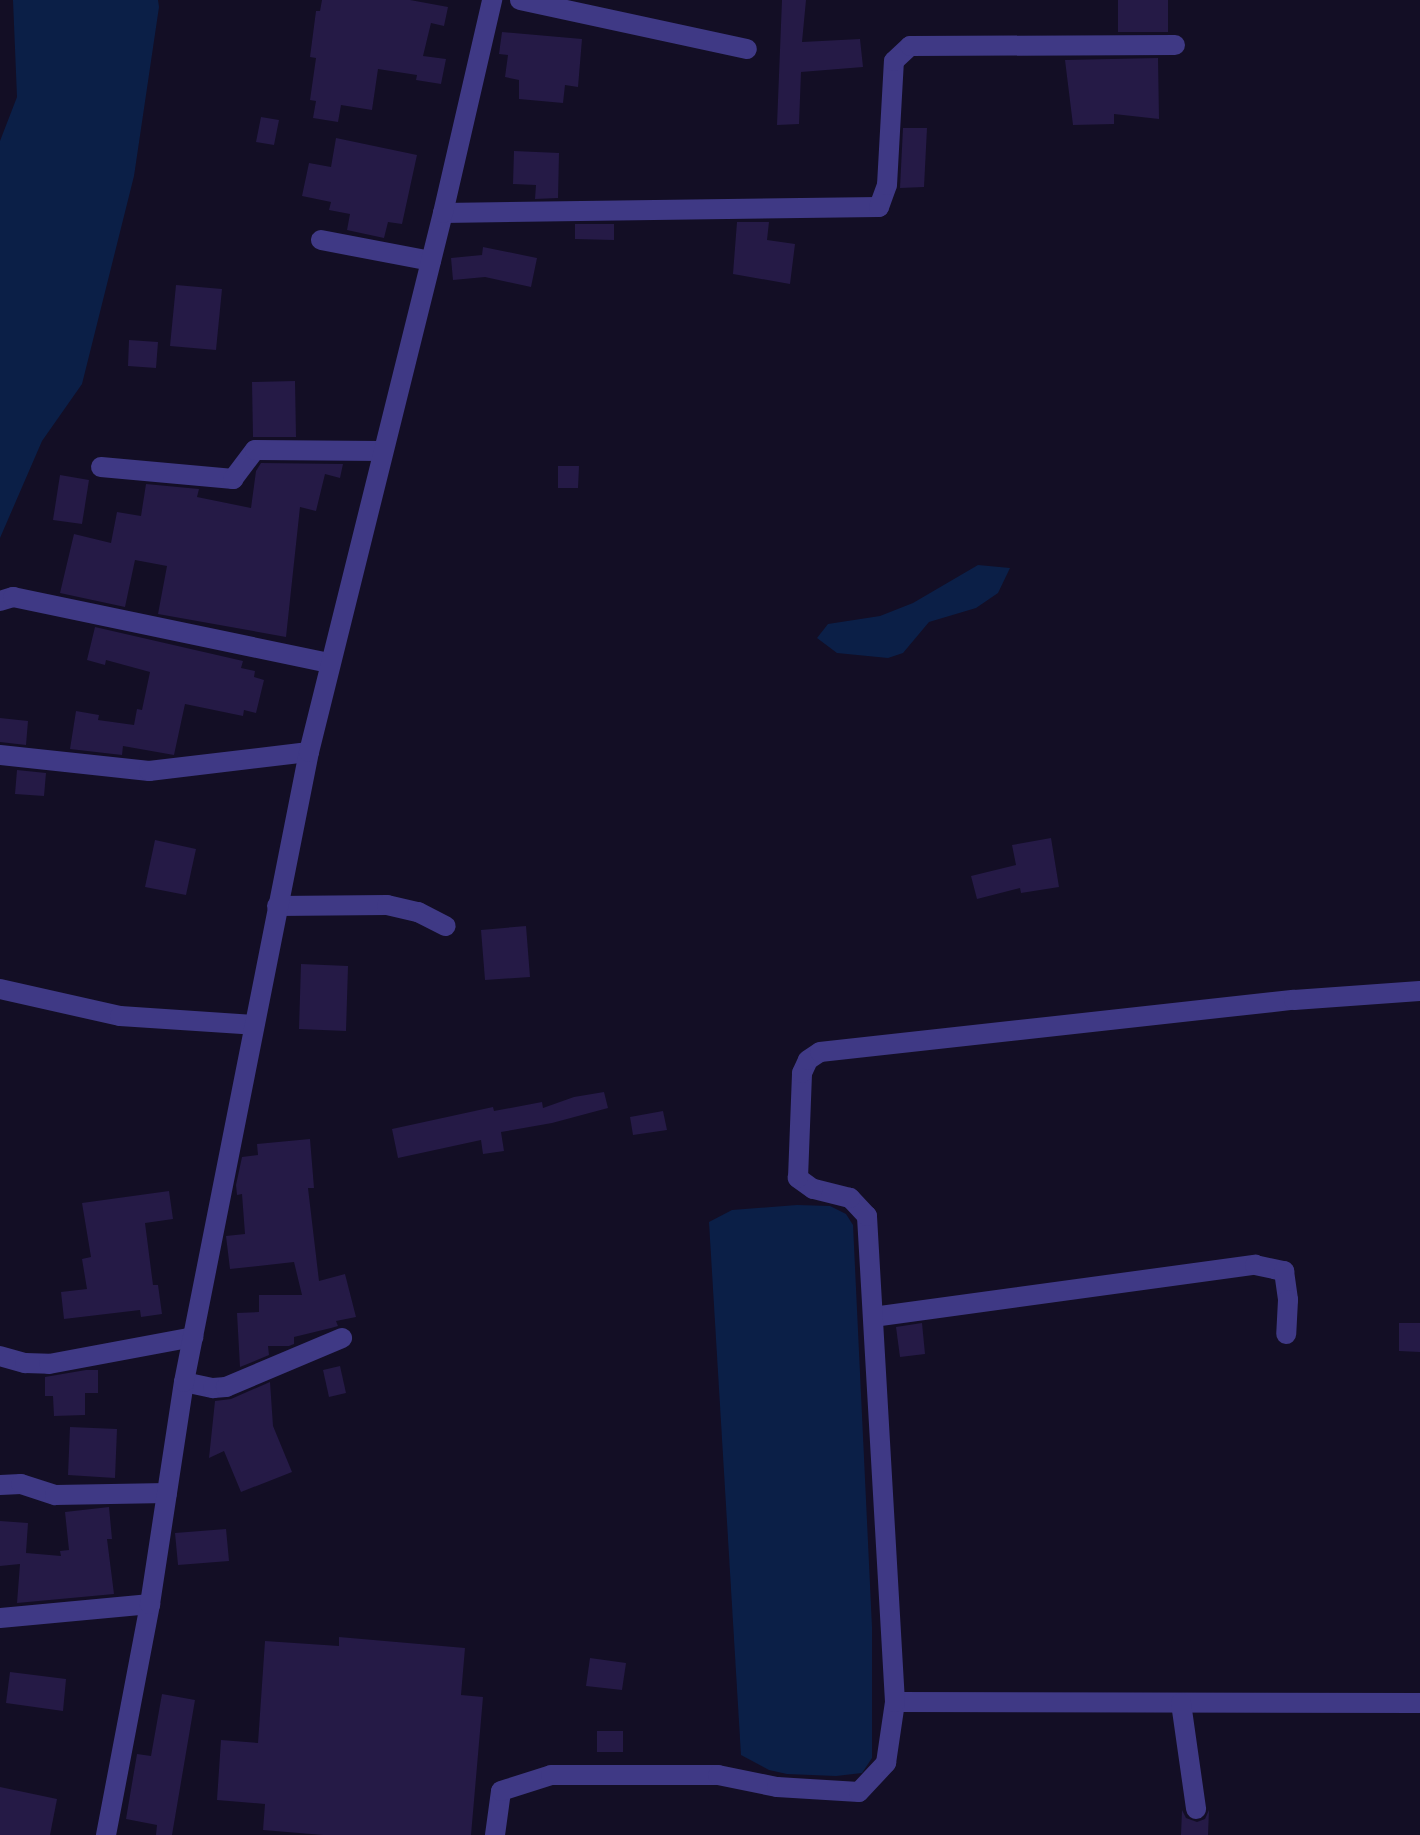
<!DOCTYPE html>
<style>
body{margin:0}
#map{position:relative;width:1420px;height:1835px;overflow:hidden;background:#130e25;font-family:Mulish,sans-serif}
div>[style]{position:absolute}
.water>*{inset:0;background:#0b1f47}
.building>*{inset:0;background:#251a46}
.minor>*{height:20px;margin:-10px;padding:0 10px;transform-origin:10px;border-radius:10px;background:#3f3985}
span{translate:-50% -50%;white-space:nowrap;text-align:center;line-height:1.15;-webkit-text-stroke:6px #130e25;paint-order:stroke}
</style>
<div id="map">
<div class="water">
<div style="clip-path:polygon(13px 0,158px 0,159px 7px,134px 176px,82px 384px,42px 441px,0 538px,0 141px,17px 97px)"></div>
<div style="clip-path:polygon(978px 565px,1010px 568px,998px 593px,976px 608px,929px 622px,903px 653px,888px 658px,837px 653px,817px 638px,828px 624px,880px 616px,913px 603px)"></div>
<div style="clip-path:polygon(797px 1205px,830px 1206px,846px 1214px,853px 1225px,872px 1627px,872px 1758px,862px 1773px,836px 1776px,787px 1774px,769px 1770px,741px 1755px,709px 1222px,732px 1210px)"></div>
</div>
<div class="building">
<div style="clip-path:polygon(322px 0,410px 0,448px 7px,444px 26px,431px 23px,423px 56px,446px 59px,441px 84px,416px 80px,417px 75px,378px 69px,372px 110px,341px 105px,338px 122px,313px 118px,316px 101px,310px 100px,316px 58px,310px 57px,316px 11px,320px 11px)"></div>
<div style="clip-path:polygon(782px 0,806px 0,802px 42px,860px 39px,863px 67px,801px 72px,799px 124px,777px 125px)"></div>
<div style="clip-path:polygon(1118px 0,1168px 0,1168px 32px,1118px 32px)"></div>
<div style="clip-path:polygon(502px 32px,582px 39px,578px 87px,565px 85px,563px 103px,519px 99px,519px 80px,505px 77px,508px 55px,499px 54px)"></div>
<div style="clip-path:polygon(1158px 58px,1159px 119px,1114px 114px,1114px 124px,1073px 125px,1065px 60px)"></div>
<div style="clip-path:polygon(261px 117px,279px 120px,274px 145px,256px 142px)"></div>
<div style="clip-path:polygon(903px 128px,927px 128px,924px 187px,900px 188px)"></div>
<div style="clip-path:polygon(336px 138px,417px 155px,402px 224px,388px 222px,384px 238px,347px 230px,350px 214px,329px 210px,331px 202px,302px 196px,309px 163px,331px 167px)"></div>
<div style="clip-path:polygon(514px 151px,559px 153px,558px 198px,535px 199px,536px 185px,513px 184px)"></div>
<div style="clip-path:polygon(737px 222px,769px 222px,767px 240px,795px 244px,790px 284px,733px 274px)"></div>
<div style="clip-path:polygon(575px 224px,614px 224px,614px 240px,575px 239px)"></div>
<div style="clip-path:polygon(483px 247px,537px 258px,531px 287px,485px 277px,453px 280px,451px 258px,482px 255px)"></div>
<div style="clip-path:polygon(176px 285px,222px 289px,216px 350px,170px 346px)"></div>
<div style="clip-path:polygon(129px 340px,158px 342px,156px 368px,128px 366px)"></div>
<div style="clip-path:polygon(295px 381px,296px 437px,253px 437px,252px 382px)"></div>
<div style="clip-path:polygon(261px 463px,343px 464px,340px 478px,325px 474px,316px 511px,300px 507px,286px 637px,158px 614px,167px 566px,135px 560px,125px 607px,60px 593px,74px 534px,111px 543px,117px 512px,141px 516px,146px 484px,199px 489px,197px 497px,251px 508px,256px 471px)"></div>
<div style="clip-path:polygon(558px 466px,579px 466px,578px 488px,558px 488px)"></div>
<div style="clip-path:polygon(60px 475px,89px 480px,82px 524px,53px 520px)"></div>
<div style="clip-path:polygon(95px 627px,243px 661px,241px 668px,255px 671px,254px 677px,264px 680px,256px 713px,244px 710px,243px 716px,185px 704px,174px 755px,123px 746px,122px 755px,70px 749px,76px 711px,99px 715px,98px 720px,134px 725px,137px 709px,142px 710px,150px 672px,106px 660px,105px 665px,87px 660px)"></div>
<div style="clip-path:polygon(0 718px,28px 721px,26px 745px,0 742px)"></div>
<div style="clip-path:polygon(17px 770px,46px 773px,44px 796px,15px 794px)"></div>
<div style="clip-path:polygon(1051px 838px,1059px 887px,1021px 893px,1020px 888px,977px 899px,971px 876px,1016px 865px,1012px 845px)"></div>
<div style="clip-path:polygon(155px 840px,196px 849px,186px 895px,145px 887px)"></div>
<div style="clip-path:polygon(526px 926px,530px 977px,485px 980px,481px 930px)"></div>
<div style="clip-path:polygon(301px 964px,348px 966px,346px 1031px,299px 1029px)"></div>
<div style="clip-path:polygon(604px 1092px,608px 1108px,552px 1123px,501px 1132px,504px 1151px,483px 1154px,481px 1140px,398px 1158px,392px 1129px,493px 1107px,494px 1111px,542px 1102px,543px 1108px,574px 1097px)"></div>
<div style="clip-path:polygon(663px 1111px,667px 1130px,633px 1135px,630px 1117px)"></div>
<div style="clip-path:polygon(310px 1139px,314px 1188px,308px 1188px,319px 1281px,345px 1274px,356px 1317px,336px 1321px,338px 1326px,331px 1328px,294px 1337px,294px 1344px,289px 1346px,268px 1346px,269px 1355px,240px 1367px,237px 1313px,259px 1312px,259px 1295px,302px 1295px,294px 1262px,230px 1269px,226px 1236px,245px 1234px,242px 1194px,237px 1195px,236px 1185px,242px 1157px,258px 1155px,257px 1144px)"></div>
<div style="clip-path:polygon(169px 1191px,173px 1219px,145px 1223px,153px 1285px,158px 1285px,162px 1314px,141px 1317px,140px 1310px,64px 1319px,61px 1292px,87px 1289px,82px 1259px,91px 1257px,82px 1203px)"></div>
<div style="clip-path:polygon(922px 1323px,925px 1354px,900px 1357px,896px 1327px)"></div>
<div style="clip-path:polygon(1399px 1323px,1420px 1323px,1420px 1352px,1399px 1351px)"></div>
<div style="clip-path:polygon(340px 1366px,346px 1393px,329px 1397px,323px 1370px)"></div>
<div style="clip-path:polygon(86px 1370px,98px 1370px,98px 1393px,85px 1393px,85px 1415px,54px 1416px,53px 1396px,45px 1396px,45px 1377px)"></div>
<div style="clip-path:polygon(270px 1382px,273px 1426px,292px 1472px,241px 1492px,224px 1451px,209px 1458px,215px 1401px,231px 1399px)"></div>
<div style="clip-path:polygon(70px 1427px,117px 1429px,115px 1478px,68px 1475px)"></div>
<div style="clip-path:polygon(109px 1507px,112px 1539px,107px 1539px,114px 1594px,17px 1603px,20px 1564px,0 1566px,0 1521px,28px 1523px,26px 1553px,61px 1556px,60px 1551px,69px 1550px,65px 1512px)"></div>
<div style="clip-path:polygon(226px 1529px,229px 1561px,178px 1565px,175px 1533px)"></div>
<div style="clip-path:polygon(339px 1637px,465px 1648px,461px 1695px,483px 1697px,471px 1835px,323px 1835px,263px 1830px,265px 1804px,217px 1800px,221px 1740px,258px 1743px,265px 1641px,339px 1646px)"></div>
<div style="clip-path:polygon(590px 1658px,626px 1663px,622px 1690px,586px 1686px)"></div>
<div style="clip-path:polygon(10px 1672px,66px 1679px,63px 1711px,6px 1703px)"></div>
<div style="clip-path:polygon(162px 1694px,195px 1700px,172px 1835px,156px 1835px,157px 1825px,126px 1819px,137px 1754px,151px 1756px)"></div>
<div style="clip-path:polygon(597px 1731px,623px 1731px,623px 1752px,597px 1752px)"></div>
<div style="clip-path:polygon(0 1787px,57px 1799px,50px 1835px,0 1835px)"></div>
<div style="clip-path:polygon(1182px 1810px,1186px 1818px,1197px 1822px,1205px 1819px,1209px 1810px,1208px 1835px,1181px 1835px)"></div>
</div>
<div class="minor">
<div style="left:520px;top:0;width:232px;rotate:12.2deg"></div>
<div style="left:443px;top:213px;width:436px;rotate:-0.8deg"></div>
<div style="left:879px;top:207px;width:23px;rotate:-70deg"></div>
<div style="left:887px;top:185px;width:124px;rotate:-86.8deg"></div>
<div style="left:894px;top:61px;width:22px;rotate:-43deg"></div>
<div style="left:910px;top:46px;width:265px;rotate:-0.2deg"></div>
<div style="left:321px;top:240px;width:112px;rotate:10.8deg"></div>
<div style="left:101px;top:467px;width:133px;rotate:5.2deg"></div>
<div style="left:233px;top:479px;width:36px;rotate:-53deg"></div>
<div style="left:255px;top:450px;width:127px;rotate:0.5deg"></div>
<div style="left:0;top:601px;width:14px;rotate:-17deg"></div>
<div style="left:13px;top:597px;width:324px;rotate:11.8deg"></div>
<div style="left:0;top:755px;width:150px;rotate:6.1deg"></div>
<div style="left:149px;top:771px;width:161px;rotate:-6.8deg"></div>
<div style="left:277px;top:906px;width:110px;rotate:-0.5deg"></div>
<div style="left:387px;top:905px;width:32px;rotate:13deg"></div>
<div style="left:418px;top:912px;width:31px;rotate:27deg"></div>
<div style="left:0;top:989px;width:123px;rotate:12.7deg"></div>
<div style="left:120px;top:1016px;width:134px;rotate:3.8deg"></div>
<div style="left:873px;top:1317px;width:386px;rotate:-7.8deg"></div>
<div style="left:1255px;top:1265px;width:30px;rotate:12deg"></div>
<div style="left:1284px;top:1271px;width:29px;rotate:82deg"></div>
<div style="left:1288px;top:1300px;width:34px;rotate:93deg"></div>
<div style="left:0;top:1356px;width:26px;rotate:16deg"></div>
<div style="left:25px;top:1363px;width:24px;rotate:2deg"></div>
<div style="left:49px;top:1364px;width:147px;rotate:-10.6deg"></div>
<div style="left:184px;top:1382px;width:30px;rotate:12deg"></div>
<div style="left:213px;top:1388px;width:13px;rotate:-4deg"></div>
<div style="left:226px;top:1387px;width:126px;rotate:-22.9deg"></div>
<div style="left:0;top:1485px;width:21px;rotate:-3deg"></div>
<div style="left:21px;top:1484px;width:36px;rotate:18deg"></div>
<div style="left:55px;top:1495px;width:112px;rotate:-1deg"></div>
<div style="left:0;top:1618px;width:151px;rotate:-5.3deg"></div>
<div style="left:895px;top:1702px;width:525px;rotate:0.11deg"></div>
<div style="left:1181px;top:1703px;width:107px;rotate:81.9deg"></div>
<div style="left:106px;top:1835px;width:235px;rotate:-79.2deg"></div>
<div style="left:150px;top:1604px;width:225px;rotate:-81.3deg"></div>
<div style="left:184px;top:1382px;width:642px;rotate:-78.78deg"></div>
<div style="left:309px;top:752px;width:555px;rotate:-76.04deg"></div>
<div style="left:443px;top:213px;width:219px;rotate:-77deg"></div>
<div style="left:495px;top:1835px;width:44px;rotate:-82.2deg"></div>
<div style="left:501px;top:1791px;width:52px;rotate:-17.7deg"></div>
<div style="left:551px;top:1775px;width:167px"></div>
<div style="left:718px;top:1775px;width:60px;rotate:11.5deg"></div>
<div style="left:777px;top:1787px;width:82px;rotate:3.5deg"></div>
<div style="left:859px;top:1792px;width:40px;rotate:-47deg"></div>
<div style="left:886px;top:1763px;width:62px;rotate:-81.6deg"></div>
<div style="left:895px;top:1702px;width:487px;rotate:-93.3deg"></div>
<div style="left:867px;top:1216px;width:25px;rotate:-133deg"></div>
<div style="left:850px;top:1198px;width:38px;rotate:-166deg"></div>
<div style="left:813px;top:1189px;width:19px;rotate:-144deg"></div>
<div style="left:798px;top:1178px;width:105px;rotate:-87.8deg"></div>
<div style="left:802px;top:1073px;width:14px;rotate:-65deg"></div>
<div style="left:808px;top:1060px;width:14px;rotate:-34deg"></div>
<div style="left:820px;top:1052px;width:477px;rotate:-6.3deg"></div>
<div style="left:1294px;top:1000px;width:126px;rotate:-4.1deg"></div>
</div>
</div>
